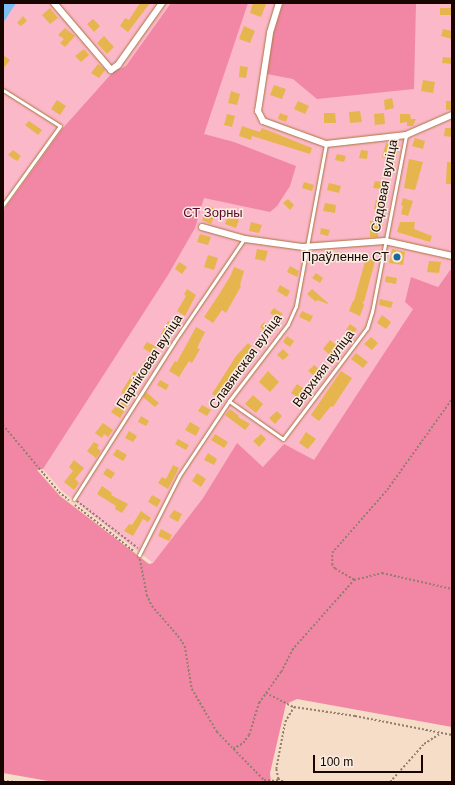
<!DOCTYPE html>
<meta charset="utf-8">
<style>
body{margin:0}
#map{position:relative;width:455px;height:785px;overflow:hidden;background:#f6ddc8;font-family:Arial,sans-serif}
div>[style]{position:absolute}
.green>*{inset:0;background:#fbb8c8}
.forest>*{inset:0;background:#f187a4}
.water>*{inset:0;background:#7cbef1}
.building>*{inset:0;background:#e7b54d}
.path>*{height:1.5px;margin-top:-0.75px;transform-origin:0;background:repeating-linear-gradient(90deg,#957e70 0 2px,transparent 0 4px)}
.roads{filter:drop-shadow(0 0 1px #ab733e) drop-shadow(0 0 1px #ab733e)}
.service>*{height:3px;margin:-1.5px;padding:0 1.5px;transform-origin:1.5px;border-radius:1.5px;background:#fff}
.minor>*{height:6px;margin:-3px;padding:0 3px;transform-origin:3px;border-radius:3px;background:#fff}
.dots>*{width:11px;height:11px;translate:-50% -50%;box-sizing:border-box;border:2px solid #f9ede2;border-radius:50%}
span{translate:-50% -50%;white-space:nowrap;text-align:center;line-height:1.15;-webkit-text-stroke:3px #f9ede2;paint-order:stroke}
.street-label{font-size:13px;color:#190500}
.park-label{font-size:13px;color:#5b062a}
.poi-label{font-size:13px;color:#190500}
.right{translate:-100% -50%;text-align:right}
.frame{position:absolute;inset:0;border:4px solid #190500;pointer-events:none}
.scale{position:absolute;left:313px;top:755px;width:110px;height:18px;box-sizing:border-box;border:2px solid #190500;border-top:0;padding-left:5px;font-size:12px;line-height:14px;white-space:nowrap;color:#190500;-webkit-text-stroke:3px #f9ede2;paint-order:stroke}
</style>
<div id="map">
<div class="green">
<div style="clip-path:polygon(3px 3px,452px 3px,452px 271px,449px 271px,438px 287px,411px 277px,413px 309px,314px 460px,263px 467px,237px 444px,203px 498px,153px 563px,61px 490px,43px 469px,3px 427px)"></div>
</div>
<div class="forest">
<div style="clip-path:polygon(171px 3px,248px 3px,204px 134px,234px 142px,296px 166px,290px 186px,277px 206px,270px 212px,204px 198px,195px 228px,168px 275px,43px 469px,37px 470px,60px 496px,149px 564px,153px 563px,203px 498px,237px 443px,263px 467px,284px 444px,314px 460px,413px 309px,405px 302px,411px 277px,438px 287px,450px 270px,452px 271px,452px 727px,297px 699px,286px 704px,270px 773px,271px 782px,54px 782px,3px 773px,3px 211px,63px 128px,113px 72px,126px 66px)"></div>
<div style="clip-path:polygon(283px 3px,416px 3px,414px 89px,317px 99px,293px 79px,267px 74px,273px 35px)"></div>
</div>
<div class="water">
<div style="clip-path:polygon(3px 3px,16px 3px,3px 23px)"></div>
</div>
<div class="building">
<div style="clip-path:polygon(140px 3px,150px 3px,128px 32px,120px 26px,125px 18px,129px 20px)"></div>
<div style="clip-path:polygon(253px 3px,266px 4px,261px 17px,250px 13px)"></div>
<div style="clip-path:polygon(50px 8px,58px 18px,50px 24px,42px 15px)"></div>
<div style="clip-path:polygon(440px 8px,451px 8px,451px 15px,440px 15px)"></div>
<div style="clip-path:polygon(23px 16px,27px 21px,21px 26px,17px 23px)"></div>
<div style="clip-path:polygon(93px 19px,100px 26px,94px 32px,87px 24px)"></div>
<div style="clip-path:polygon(244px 26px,255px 31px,250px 43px,239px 39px)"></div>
<div style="clip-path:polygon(65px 28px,75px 36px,65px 47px,60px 43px,64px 39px,58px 35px)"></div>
<div style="clip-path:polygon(443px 29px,452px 31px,452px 39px,441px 36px)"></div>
<div style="clip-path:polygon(104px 36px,114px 47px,107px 54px,97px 43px)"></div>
<div style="clip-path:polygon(84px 49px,89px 55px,81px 62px,75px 56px)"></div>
<div style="clip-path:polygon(3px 55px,10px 60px,3px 69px)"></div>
<div style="clip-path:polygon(443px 57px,452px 58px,452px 64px,442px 63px)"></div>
<div style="clip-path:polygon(98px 64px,105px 70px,99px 78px,91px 73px)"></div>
<div style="clip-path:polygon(240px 66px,248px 67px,246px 78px,239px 77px)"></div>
<div style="clip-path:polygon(423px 80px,435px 82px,433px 93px,421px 91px)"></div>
<div style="clip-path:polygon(274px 85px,286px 89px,282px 99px,270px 95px)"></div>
<div style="clip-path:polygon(231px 91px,240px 94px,237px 105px,228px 103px)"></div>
<div style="clip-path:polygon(392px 98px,394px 108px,385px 110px,384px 100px)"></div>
<div style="clip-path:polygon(57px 100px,66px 106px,60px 115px,51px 109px)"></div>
<div style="clip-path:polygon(298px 101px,309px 106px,305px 114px,294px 109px)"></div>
<div style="clip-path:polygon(446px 101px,452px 101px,452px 110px,446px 110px)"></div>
<div style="clip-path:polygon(360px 111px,362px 122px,350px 123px,349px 112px)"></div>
<div style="clip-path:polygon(280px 113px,288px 116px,286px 122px,278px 119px)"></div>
<div style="clip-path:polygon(324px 113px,335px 113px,336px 123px,324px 123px)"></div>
<div style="clip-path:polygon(384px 113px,385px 124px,375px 125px,374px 114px)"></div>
<div style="clip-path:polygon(227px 114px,235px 116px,232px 127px,224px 125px)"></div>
<div style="clip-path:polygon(400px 114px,410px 114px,411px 119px,416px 119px,413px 126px,407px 126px,407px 122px,400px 123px)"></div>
<div style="clip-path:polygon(29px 121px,42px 130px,38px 135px,25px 125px)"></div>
<div style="clip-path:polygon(242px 126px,260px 132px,262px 128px,312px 148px,310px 154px,252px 136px,251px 140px,239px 136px)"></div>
<div style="clip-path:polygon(445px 128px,452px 128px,452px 137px,444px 136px)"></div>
<div style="clip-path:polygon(415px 138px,425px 141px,423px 149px,412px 146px)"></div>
<div style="clip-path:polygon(386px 143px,399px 147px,394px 165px,387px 163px,388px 159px,382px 157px)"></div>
<div style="clip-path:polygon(13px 150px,21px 156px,17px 161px,8px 155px)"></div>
<div style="clip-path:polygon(361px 150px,368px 151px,367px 159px,359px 158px)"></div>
<div style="clip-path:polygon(337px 154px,346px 156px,344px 162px,335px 160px)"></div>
<div style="clip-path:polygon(409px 159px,423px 162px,415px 190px,404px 188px)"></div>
<div style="clip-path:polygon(447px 162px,452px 162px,452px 184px,446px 184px)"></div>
<div style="clip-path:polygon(375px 181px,383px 182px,381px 189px,373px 188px)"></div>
<div style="clip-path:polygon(304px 182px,314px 185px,312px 191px,302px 188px)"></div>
<div style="clip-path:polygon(329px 183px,341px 186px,339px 193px,327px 190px)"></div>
<div style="clip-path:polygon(403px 198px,413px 201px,408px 216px,401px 214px,403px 206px,401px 205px)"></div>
<div style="clip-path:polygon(288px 199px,294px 205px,290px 210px,283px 203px)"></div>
<div style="clip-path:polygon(376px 200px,384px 201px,382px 211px,374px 209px)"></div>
<div style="clip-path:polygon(325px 203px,336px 205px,335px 213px,323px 211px)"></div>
<div style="clip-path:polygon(209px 206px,217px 210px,211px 224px,202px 220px)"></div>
<div style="clip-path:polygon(228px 216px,239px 220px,236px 228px,225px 224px)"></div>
<div style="clip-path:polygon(370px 221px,378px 221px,378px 237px,370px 237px)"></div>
<div style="clip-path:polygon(251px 222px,262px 225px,259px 233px,249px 231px)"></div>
<div style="clip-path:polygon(400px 222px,415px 222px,414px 229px,432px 236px,430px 242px,397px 232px)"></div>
<div style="clip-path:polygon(321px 228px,330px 230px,328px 236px,320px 234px)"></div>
<div style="clip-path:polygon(200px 234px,211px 237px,208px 245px,197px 242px)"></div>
<div style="clip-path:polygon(257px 249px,268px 251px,265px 261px,255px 259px)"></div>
<div style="clip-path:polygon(392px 249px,405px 252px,403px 265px,389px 263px)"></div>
<div style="clip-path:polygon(335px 252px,343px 253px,341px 262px,333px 261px)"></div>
<div style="clip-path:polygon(208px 255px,218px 258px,214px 270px,204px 267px)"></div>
<div style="clip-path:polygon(366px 258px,375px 261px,364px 302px,362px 301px,364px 305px,360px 316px,349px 311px,353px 301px,354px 301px)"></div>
<div style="clip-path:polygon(429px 261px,441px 262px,439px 273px,427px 272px)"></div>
<div style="clip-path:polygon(179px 262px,187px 267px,182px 274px,175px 269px)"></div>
<div style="clip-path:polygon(290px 266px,299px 271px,297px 277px,287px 272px)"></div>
<div style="clip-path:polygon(234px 267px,244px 271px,240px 285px,241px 286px,226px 313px,222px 310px,213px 323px,204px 317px,218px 296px,231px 275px)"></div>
<div style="clip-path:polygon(316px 273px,323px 278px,320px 283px,312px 278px)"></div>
<div style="clip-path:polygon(386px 276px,397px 278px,396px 284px,385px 282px)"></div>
<div style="clip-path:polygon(280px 285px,290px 291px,287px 297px,277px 291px)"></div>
<div style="clip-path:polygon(187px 289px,196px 295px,185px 316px,177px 311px,186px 296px,184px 294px)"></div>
<div style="clip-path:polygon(312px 289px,328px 303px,328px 304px,317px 300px,316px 302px,307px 294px)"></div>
<div style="clip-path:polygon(380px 299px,393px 302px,391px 308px,379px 305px)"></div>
<div style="clip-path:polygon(274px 308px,283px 314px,279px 319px,270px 313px)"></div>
<div style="clip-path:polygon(302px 311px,313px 316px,310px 322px,299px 317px)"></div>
<div style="clip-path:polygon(382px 315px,391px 322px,386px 329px,377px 323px)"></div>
<div style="clip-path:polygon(168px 321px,176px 326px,169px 339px,161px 334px)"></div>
<div style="clip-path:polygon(264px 322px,274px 331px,270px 336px,260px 327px)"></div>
<div style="clip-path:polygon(350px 324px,357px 329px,353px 335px,346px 330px)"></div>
<div style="clip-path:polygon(196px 327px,205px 332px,197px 348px,200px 349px,192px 363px,189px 361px,179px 377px,169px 371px,175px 361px,177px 362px)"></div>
<div style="clip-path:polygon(287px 336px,294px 341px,290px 347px,283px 342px)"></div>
<div style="clip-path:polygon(371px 337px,378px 343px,372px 350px,364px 344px)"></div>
<div style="clip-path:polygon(330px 340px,340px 349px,333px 358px,323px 349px)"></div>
<div style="clip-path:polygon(147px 342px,157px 347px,152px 354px,143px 348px)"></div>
<div style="clip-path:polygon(248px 343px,256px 350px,246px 362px,248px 364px,242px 374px,240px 373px,222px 399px,212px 394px,236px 356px)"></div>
<div style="clip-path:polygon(283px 349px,289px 355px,283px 360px,277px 355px)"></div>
<div style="clip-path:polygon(356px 353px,368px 362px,363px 368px,351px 359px)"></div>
<div style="clip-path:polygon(145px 360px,151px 363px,143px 377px,145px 378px,120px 418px,111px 412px,115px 407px,117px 408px,126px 395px,121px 393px,134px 371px,137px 373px)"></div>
<div style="clip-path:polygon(314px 365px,323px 372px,317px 378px,308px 371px)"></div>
<div style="clip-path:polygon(268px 371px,279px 382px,270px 392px,259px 382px)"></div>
<div style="clip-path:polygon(341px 371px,352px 378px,333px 407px,331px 406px,319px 421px,311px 415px)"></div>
<div style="clip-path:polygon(160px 380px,169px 385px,166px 390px,157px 385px)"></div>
<div style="clip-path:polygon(297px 384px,309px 392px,303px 401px,291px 393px)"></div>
<div style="clip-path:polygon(146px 392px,159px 403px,155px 407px,143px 397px)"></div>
<div style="clip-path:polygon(253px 395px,263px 404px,256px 413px,245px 404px)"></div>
<div style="clip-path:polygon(202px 405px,211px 410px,207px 416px,198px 411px)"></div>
<div style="clip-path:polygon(230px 409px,239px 416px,238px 417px,250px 424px,245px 430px,225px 415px)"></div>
<div style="clip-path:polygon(277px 411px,282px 416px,275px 424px,269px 418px)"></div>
<div style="clip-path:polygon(141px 416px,149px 421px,146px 426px,138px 422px)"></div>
<div style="clip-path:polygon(190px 422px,200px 428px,196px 436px,185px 430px)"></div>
<div style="clip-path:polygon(103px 423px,113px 430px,108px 437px,104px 434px,102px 438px,95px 433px)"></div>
<div style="clip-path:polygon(129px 431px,137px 436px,133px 442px,125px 438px)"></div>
<div style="clip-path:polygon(306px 432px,316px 439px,308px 449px,299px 443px)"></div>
<div style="clip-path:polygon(215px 434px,228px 442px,224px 448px,211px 440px)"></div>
<div style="clip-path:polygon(261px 434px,266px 439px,259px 447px,253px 441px)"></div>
<div style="clip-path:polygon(178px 439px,189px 445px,186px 450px,175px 444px)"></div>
<div style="clip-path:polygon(94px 442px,99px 445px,97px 448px,101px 451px,96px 458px,87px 451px)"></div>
<div style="clip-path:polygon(117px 449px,127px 455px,123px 461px,113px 455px)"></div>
<div style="clip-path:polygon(208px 453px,217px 459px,214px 465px,204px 460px)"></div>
<div style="clip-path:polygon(74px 460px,84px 468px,75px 479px,79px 483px,74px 490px,64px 482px,73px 471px,69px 467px)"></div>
<div style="clip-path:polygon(173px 465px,179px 468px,168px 489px,158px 483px,162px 477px,166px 479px)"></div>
<div style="clip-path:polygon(107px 468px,115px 473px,111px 479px,103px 474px)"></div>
<div style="clip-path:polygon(197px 473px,206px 479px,201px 487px,192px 481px)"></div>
<div style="clip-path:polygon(102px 486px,112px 493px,111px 495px,128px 504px,122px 513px,115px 509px,116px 506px,97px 494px)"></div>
<div style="clip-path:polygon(152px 495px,161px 500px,157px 507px,148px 502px)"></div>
<div style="clip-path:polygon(174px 510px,182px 514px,178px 522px,169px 517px)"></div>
<div style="clip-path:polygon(141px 511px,151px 518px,148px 522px,143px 519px,133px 536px,124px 531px,129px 524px,132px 525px)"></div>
<div style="clip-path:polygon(161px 529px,172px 535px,169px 541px,158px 536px)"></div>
</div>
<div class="path">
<div style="left:3px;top:425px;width:87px;rotate:50.1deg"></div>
<div style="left:59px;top:492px;width:13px;rotate:39deg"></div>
<div style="left:77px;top:501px;width:77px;rotate:37.6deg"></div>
<div style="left:75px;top:505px;width:76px;rotate:38.1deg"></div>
<div style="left:140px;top:559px;width:37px;rotate:79deg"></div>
<div style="left:147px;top:595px;width:12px;rotate:66deg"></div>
<div style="left:152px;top:606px;width:40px;rotate:49deg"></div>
<div style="left:178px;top:636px;width:12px;rotate:55deg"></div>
<div style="left:185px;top:646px;width:44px;rotate:80.8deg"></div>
<div style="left:192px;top:689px;width:50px;rotate:59.8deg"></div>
<div style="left:217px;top:732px;width:67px;rotate:45.6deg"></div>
<div style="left:264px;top:780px;width:12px;rotate:5deg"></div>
<div style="left:276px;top:781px;width:3px;rotate:-45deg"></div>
<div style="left:354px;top:580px;width:22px;rotate:-150deg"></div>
<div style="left:335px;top:569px;width:5px;rotate:-127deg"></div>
<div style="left:332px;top:565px;width:12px;rotate:-90deg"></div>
<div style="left:332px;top:553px;width:84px;rotate:-48.9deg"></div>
<div style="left:387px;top:490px;width:112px;rotate:-54.5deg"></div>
<div style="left:266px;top:693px;width:31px;rotate:27deg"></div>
<div style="left:233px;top:749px;width:12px;rotate:-31deg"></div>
<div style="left:243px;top:743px;width:10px;rotate:-53deg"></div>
<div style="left:249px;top:735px;width:34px;rotate:-73deg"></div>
<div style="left:259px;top:703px;width:38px;rotate:-55deg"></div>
<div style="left:281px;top:672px;width:25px;rotate:-63deg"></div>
<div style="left:292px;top:650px;width:94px;rotate:-48.5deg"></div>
<div style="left:354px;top:580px;width:29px;rotate:-14deg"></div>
<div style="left:382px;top:573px;width:72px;rotate:12.9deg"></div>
<div style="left:3px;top:781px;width:13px;rotate:4deg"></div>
<div style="left:283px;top:782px;width:6px;rotate:-149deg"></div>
<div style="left:278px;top:779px;width:10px;rotate:-101deg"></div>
<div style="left:276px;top:769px;width:48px;rotate:-79.2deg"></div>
<div style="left:285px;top:722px;width:17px;rotate:-59deg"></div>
<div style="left:294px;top:707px;width:62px;rotate:8.4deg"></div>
<div style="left:355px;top:716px;width:99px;rotate:11.1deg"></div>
<div style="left:390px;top:782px;width:51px;rotate:-48.2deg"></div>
<div style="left:424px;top:744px;width:20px;rotate:-33deg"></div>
</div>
<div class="roads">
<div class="service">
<div style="left:3px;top:90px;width:67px;rotate:32.3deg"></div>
<div style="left:60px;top:126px;width:97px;rotate:125.8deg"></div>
<div style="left:229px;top:401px;width:66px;rotate:35.1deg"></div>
<div style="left:283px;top:439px;width:139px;rotate:-52.9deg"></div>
<div style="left:367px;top:328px;width:17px;rotate:-73deg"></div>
<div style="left:372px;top:312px;width:180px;rotate:-79.1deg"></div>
<div style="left:74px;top:499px;width:186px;rotate:-57.5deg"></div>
<div style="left:174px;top:342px;width:125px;rotate:-55.8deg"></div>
<div style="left:139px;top:555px;width:89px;rotate:-63.1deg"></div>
<div style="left:179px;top:476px;width:90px;rotate:-56.3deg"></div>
<div style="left:229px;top:401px;width:97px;rotate:-52.5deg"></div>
<div style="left:288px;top:324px;width:20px;rotate:-66deg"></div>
<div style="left:296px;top:306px;width:165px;rotate:-79.5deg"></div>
</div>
<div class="minor">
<div style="left:54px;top:3px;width:88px;rotate:49.6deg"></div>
<div style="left:111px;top:70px;width:9px;rotate:-36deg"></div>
<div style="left:118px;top:65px;width:76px;rotate:-54.6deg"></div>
<div style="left:279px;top:3px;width:31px;rotate:107deg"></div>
<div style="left:270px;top:33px;width:79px;rotate:98.7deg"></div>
<div style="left:258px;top:111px;width:11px;rotate:63deg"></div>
<div style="left:263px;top:121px;width:67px;rotate:20.1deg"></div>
<div style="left:326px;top:144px;width:81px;rotate:-6.4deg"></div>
<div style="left:406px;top:135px;width:50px;rotate:-23.5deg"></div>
<div style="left:202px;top:227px;width:45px;rotate:15.6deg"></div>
<div style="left:245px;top:239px;width:59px;rotate:7.9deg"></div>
<div style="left:303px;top:247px;width:82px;rotate:-4.2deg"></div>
<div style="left:385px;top:241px;width:69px;rotate:12.6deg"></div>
</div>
</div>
<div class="dots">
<div style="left:397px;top:257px;background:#1b689b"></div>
</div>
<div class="street-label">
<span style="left:385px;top:186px;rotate:-79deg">Садовая вуліца</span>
<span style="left:150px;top:362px;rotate:-57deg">Парніковая вуліца</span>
<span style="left:246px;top:362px;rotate:-54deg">Славянская вуліца</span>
<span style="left:324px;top:369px;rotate:-53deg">Верхняя вуліца</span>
</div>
<div class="park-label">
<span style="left:213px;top:213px">СТ Зорны</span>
</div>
<div class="poi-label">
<span class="right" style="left:389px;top:257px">Праўленне СТ</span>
</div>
<div class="frame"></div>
<div class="scale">100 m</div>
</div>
